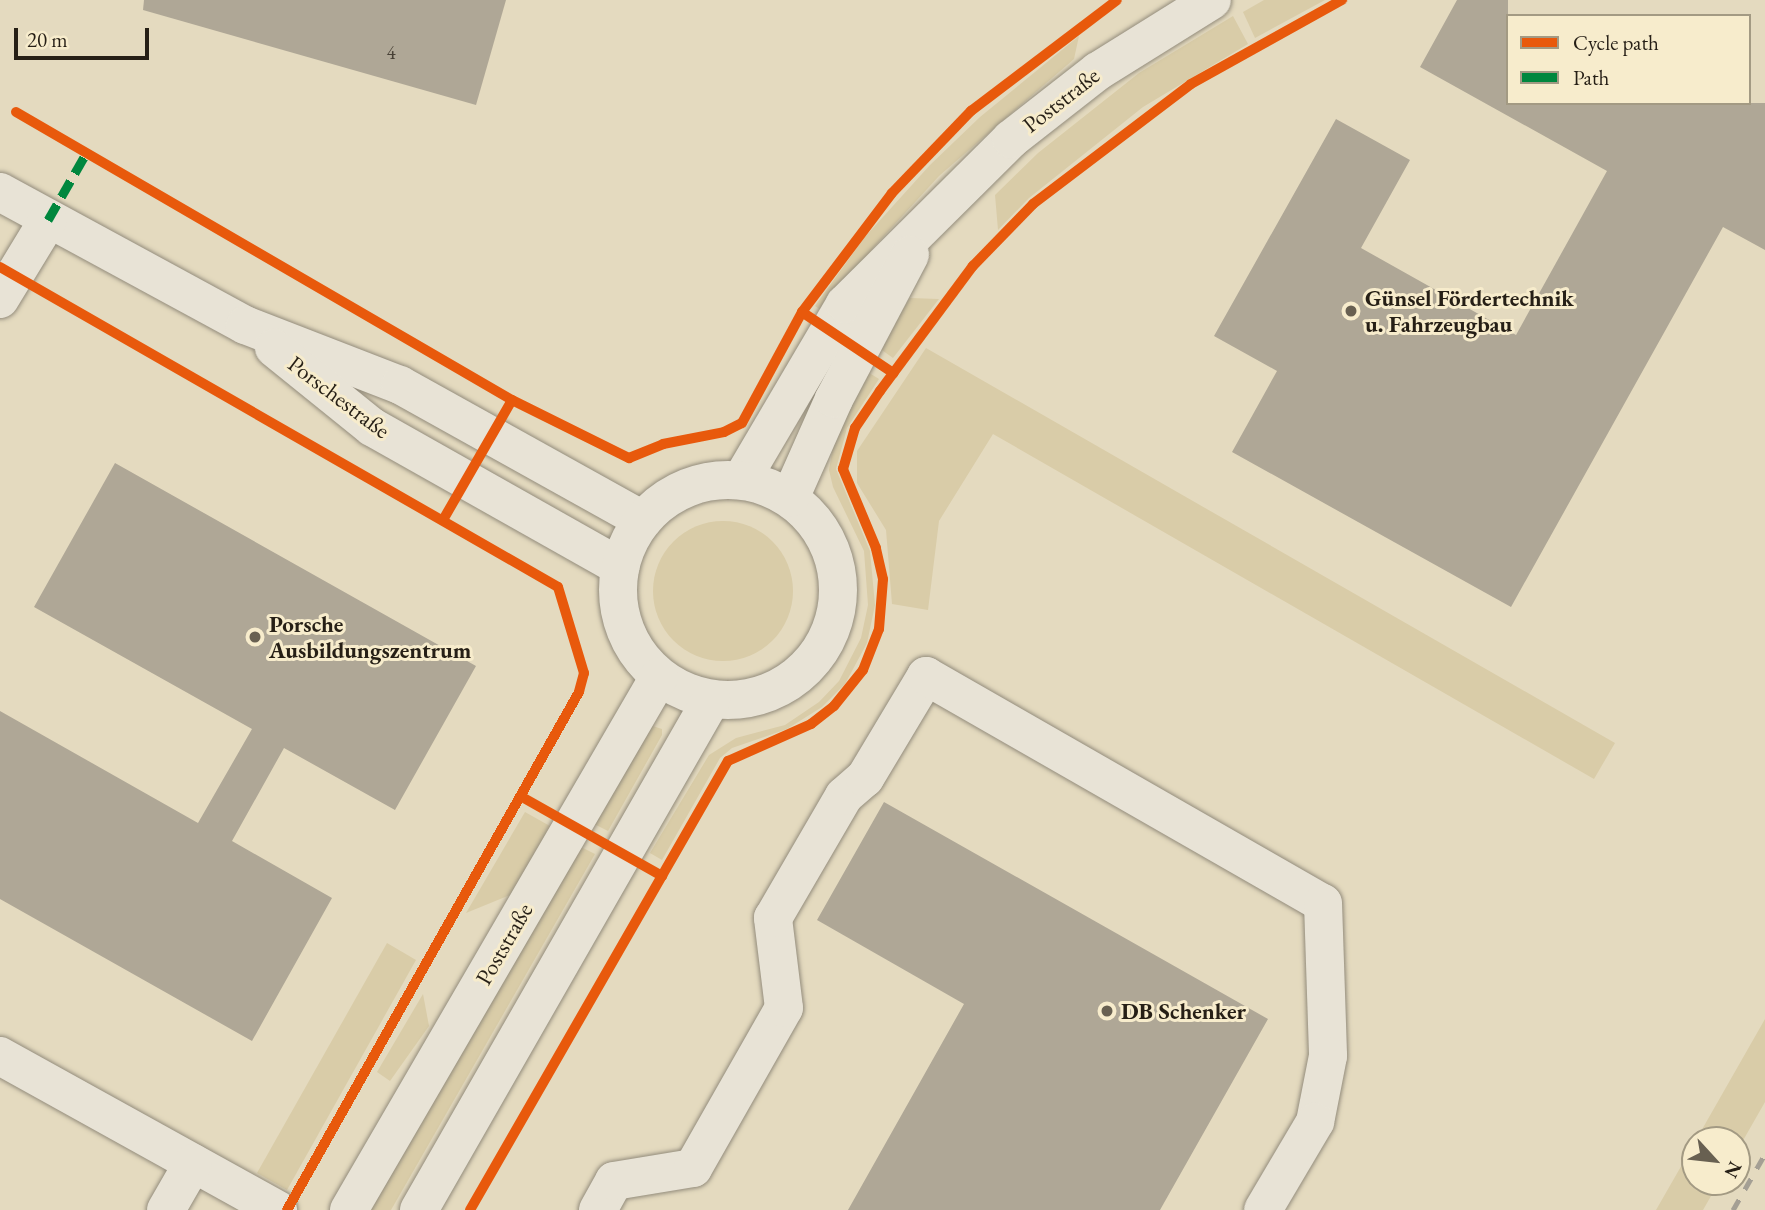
<!DOCTYPE html>
<meta charset="utf-8">
<style>
body{margin:0}
#map{position:relative;width:1765px;height:1210px;overflow:hidden;background:#e4dabf;font-family:"EB Garamond",serif}
div>[style]{position:absolute}
.green>*{inset:0;background:#d9cca8}
.round{border-radius:50%}
.building>*{inset:0;background:#afa796}
.roads{filter:drop-shadow(0 0 2px #938c7c) drop-shadow(0 0 2px #938c7c)}
.minor>*{height:38px;margin:-19px;padding:0 19px;transform-origin:19px;border-radius:19px;background:#e8e3d6}
.minor>.ring{margin:-19px;padding:0;box-sizing:content-box;background:none;border:38px solid #e8e3d6;border-radius:50%}
.rail>*{height:5px;margin-top:-2.5px;transform-origin:0;background:repeating-linear-gradient(90deg,#a49f94 0 12px,transparent 0 24px)}
.quiet>*{height:9px;margin-top:-4.5px;transform-origin:0;background:repeating-linear-gradient(90deg,#00873e 0 18px,transparent 0 27px)}
.cycleway>*{height:10px;margin:-5px;padding:0 5px;transform-origin:5px;border-radius:5px;background:#e8590c}
.dots>*{width:19px;height:19px;translate:-50% -50%;box-sizing:border-box;border:4px solid #f7eccc;border-radius:50%}
span{translate:-50% -50%;white-space:nowrap;text-align:center;line-height:1.15;-webkit-text-stroke:6px #f7eccc;paint-order:stroke}
.number-label{font-size:19px;color:#484136}
.number-label span{-webkit-text-stroke-width:0}
.street-label{font-size:23px;color:#261f16}
.poi-label{font-size:23px;color:#261f16;font-weight:700}
.left{translate:0 -50%;text-align:left}
.legend{position:absolute;left:1506px;top:14px;width:245px;height:91px;box-sizing:border-box;background:#f7eccc;border:2px solid #a39a83;margin:0;padding:9px 12px;list-style:none;font-size:21px;color:#261f16}
.legend li{display:flex;align-items:center;gap:14px;height:35px}
.legend b{width:35px;border:2px solid #a39a83}
.north{position:absolute;left:1681px;top:1126px;width:70px;height:70px;box-sizing:border-box;background:#f7eccc;border:2px solid #a39a83;border-radius:50%;rotate:117deg;font-size:19px;font-weight:700;line-height:28px;text-align:center;color:#261f16}
.north::after{content:'';display:block;margin:auto;width:24px;height:32px;background:#686051;clip-path:polygon(50% 0,100% 100%,50% 72%,0 100%)}
.scale{position:absolute;left:14px;top:28px;width:135px;height:32px;box-sizing:border-box;border:4px solid #261f16;border-top:0;padding-left:9px;font-size:21px;line-height:24px;white-space:nowrap;color:#261f16;-webkit-text-stroke:5px #f7eccc;paint-order:stroke}
</style>
<div id="map">
<div class="green">
<div style="clip-path:polygon(1264px 0,1325px 0,1255px 38px,1243px 12px)"></div>
<div style="clip-path:polygon(1233px 16px,1248px 44px,1143px 107px,1029px 198px,998px 230px,995px 195px,1038px 153px,1139px 73px)"></div>
<div style="clip-path:polygon(1079px 36px,1074px 59px,939px 176px,873px 248px,825px 313px,815px 306px,864px 238px,930px 165px,980px 117px)"></div>
<div style="clip-path:polygon(910px 298px,939px 299px,893px 358px,879px 348px)"></div>
<div style="clip-path:polygon(926px 348px,1615px 743px,1594px 779px,993px 434px,939px 521px,928px 610px,892px 604px,886px 530px,857px 483px,857px 451px)"></div>
<div style="clip-path:polygon(866px 371px,879px 379px,847px 428px,836px 469px,870px 551px,875px 605px,867px 643px,845px 684px,822px 707px,787px 729px,732px 748px,720px 758px,662px 860px,650px 853px,709px 755px,736px 738px,785px 725px,819px 702px,839px 681px,861px 638px,868px 605px,864px 551px,833px 487px,829px 470px,833px 446px)"></div>
<div class="round" style="left:653px;top:521px;width:140px;height:140px"></div>
<div style="clip-path:polygon(649px 725px,662px 729px,662px 735px,608px 831px,590px 822px)"></div>
<div style="clip-path:polygon(525px 812px,557px 830px,520px 891px,466px 913px)"></div>
<div style="clip-path:polygon(577px 845px,595px 854px,391px 1210px,368px 1210px)"></div>
<div style="clip-path:polygon(387px 943px,416px 960px,287px 1190px,257px 1173px)"></div>
<div style="clip-path:polygon(423px 994px,429px 1026px,390px 1081px,377px 1072px)"></div>
<div style="clip-path:polygon(1765px 1019px,1765px 1102px,1737px 1151px,1737px 1140px,1696px 1140px)"></div>
<div style="clip-path:polygon(1695px 1142px,1695px 1182px,1719px 1182px,1703px 1210px,1656px 1210px)"></div>
</div>
<div class="building">
<div style="clip-path:polygon(144px 0,506px 0,476px 105px,143px 10px)"></div>
<div style="clip-path:polygon(1457px 0,1508px 0,1508px 103px,1765px 103px,1765px 250px,1723px 227px,1511px 607px,1232px 452px,1277px 371px,1214px 336px,1336px 119px,1410px 160px,1361px 248px,1516px 335px,1607px 171px,1420px 67px)"></div>
<div style="clip-path:polygon(115px 463px,476px 666px,395px 810px,284px 748px,232px 841px,332px 898px,252px 1041px,0 899px,0 711px,198px 823px,252px 729px,34px 607px)"></div>
<div style="clip-path:polygon(884px 802px,1268px 1019px,1160px 1210px,848px 1210px,964px 1004px,817px 920px)"></div>
</div>
<div class="roads">
<div class="minor">
<div style="left:0;top:192px;width:279px;rotate:28.5deg"></div>
<div style="left:245px;top:325px;width:166px;rotate:21.2deg"></div>
<div style="left:400px;top:385px;width:278px;rotate:29.1deg"></div>
<div style="left:0;top:299px;width:92px;rotate:-58.7deg"></div>
<div style="left:274px;top:348px;width:126px;rotate:38.9deg"></div>
<div style="left:372px;top:427px;width:285px;rotate:29.4deg"></div>
<div style="left:742px;top:479px;width:203px;rotate:-59.5deg"></div>
<div style="left:845px;top:304px;width:234px;rotate:-44.8deg"></div>
<div style="left:1011px;top:139px;width:110px;rotate:-38deg"></div>
<div style="left:1098px;top:71px;width:134px;rotate:-31.9deg"></div>
<div class="ring" style="left:618px;top:480px;width:182px;height:182px"></div>
<div style="left:790px;top:498px;width:108px;rotate:-66deg"></div>
<div style="left:834px;top:399px;width:163px;rotate:-62.2deg"></div>
<div style="left:0;top:1056px;width:318px;rotate:29deg"></div>
<div style="left:166px;top:1210px;width:54px;rotate:-60.1deg"></div>
<div style="left:349px;top:1210px;width:617px;rotate:-59.82deg"></div>
<div style="left:419px;top:1210px;width:588px;rotate:-60.21deg"></div>
<div style="left:598px;top:1210px;width:33px;rotate:-61deg"></div>
<div style="left:614px;top:1181px;width:80px;rotate:-9.3deg"></div>
<div style="left:693px;top:1168px;width:184px;rotate:-60.4deg"></div>
<div style="left:784px;top:1008px;width:91px;rotate:-97deg"></div>
<div style="left:773px;top:918px;width:141px;rotate:-59.8deg"></div>
<div style="left:844px;top:796px;width:28px;rotate:-41deg"></div>
<div style="left:865px;top:778px;width:119px;rotate:-59.1deg"></div>
<div style="left:926px;top:676px;width:457px;rotate:29.8deg"></div>
<div style="left:1323px;top:903px;width:153px;rotate:88.1deg"></div>
<div style="left:1328px;top:1056px;width:67px;rotate:101.1deg"></div>
<div style="left:1315px;top:1122px;width:102px;rotate:120.6deg"></div>
</div>
</div>
<div class="rail">
<div style="left:1733px;top:1210px;width:64px;rotate:-60.3deg"></div>
</div>
<div class="quiet">
<div style="left:48px;top:220px;width:78px;rotate:-60.2deg"></div>
</div>
<div class="cycleway">
<div style="left:16px;top:112px;width:574px;rotate:30.14deg"></div>
<div style="left:512px;top:400px;width:131px;rotate:26.4deg"></div>
<div style="left:629px;top:458px;width:37px;rotate:-22deg"></div>
<div style="left:663px;top:444px;width:62px;rotate:-11.1deg"></div>
<div style="left:724px;top:432px;width:20px;rotate:-27deg"></div>
<div style="left:742px;top:423px;width:126px;rotate:-61.6deg"></div>
<div style="left:802px;top:312px;width:149px;rotate:-52.9deg"></div>
<div style="left:892px;top:193px;width:114px;rotate:-46.1deg"></div>
<div style="left:971px;top:111px;width:183px;rotate:-37.2deg"></div>
<div style="left:0;top:267px;width:643px;rotate:29.83deg"></div>
<div style="left:558px;top:587px;width:90px;rotate:73.2deg"></div>
<div style="left:584px;top:673px;width:20px;rotate:105deg"></div>
<div style="left:579px;top:692px;width:595px;rotate:119.41deg"></div>
<div style="left:802px;top:312px;width:110px;rotate:33.8deg"></div>
<div style="left:443px;top:520px;width:138px;rotate:-60.1deg"></div>
<div style="left:522px;top:797px;width:161px;rotate:29.4deg"></div>
<div style="left:470px;top:1210px;width:518px;rotate:-60.12deg"></div>
<div style="left:728px;top:761px;width:91px;rotate:-24deg"></div>
<div style="left:811px;top:724px;width:29px;rotate:-38deg"></div>
<div style="left:834px;top:706px;width:46px;rotate:-51.1deg"></div>
<div style="left:863px;top:670px;width:44px;rotate:-68.7deg"></div>
<div style="left:879px;top:629px;width:50px;rotate:-85.4deg"></div>
<div style="left:883px;top:579px;width:32px;rotate:-103deg"></div>
<div style="left:876px;top:548px;width:86px;rotate:-112.7deg"></div>
<div style="left:843px;top:469px;width:43px;rotate:-73.7deg"></div>
<div style="left:855px;top:428px;width:45px;rotate:-56deg"></div>
<div style="left:880px;top:391px;width:156px;rotate:-53.4deg"></div>
<div style="left:973px;top:266px;width:86px;rotate:-45.9deg"></div>
<div style="left:1033px;top:204px;width:198px;rotate:-37.2deg"></div>
<div style="left:1191px;top:84px;width:173px;rotate:-29.1deg"></div>
</div>
<div class="dots">
<div style="left:1351px;top:311px;background:#686051"></div>
<div style="left:255px;top:637px;background:#686051"></div>
<div style="left:1107px;top:1011px;background:#686051"></div>
</div>
<div class="number-label">
<span style="left:391px;top:53px">4</span>
</div>
<div class="street-label">
<span style="left:1061px;top:100px;rotate:-38deg">Poststraße</span>
<span style="left:339px;top:397px;rotate:37deg">Porschestraße</span>
<span style="left:504px;top:944px;rotate:-60deg">Poststraße</span>
</div>
<div class="poi-label">
<span class="left" style="left:1365px;top:311px">Günsel Fördertechnik<br>u. Fahrzeugbau</span>
<span class="left" style="left:269px;top:637px">Porsche<br>Ausbildungszentrum</span>
<span class="left" style="left:1121px;top:1011px">DB Schenker</span>
</div>
<ul class="legend">
<li><b style="height:9px;background:#e8590c"></b>Cycle path</li>
<li><b style="height:9px;background:#00873e"></b>Path</li>
</ul>
<div class="north">N</div>
<div class="scale">20 m</div>
</div>
